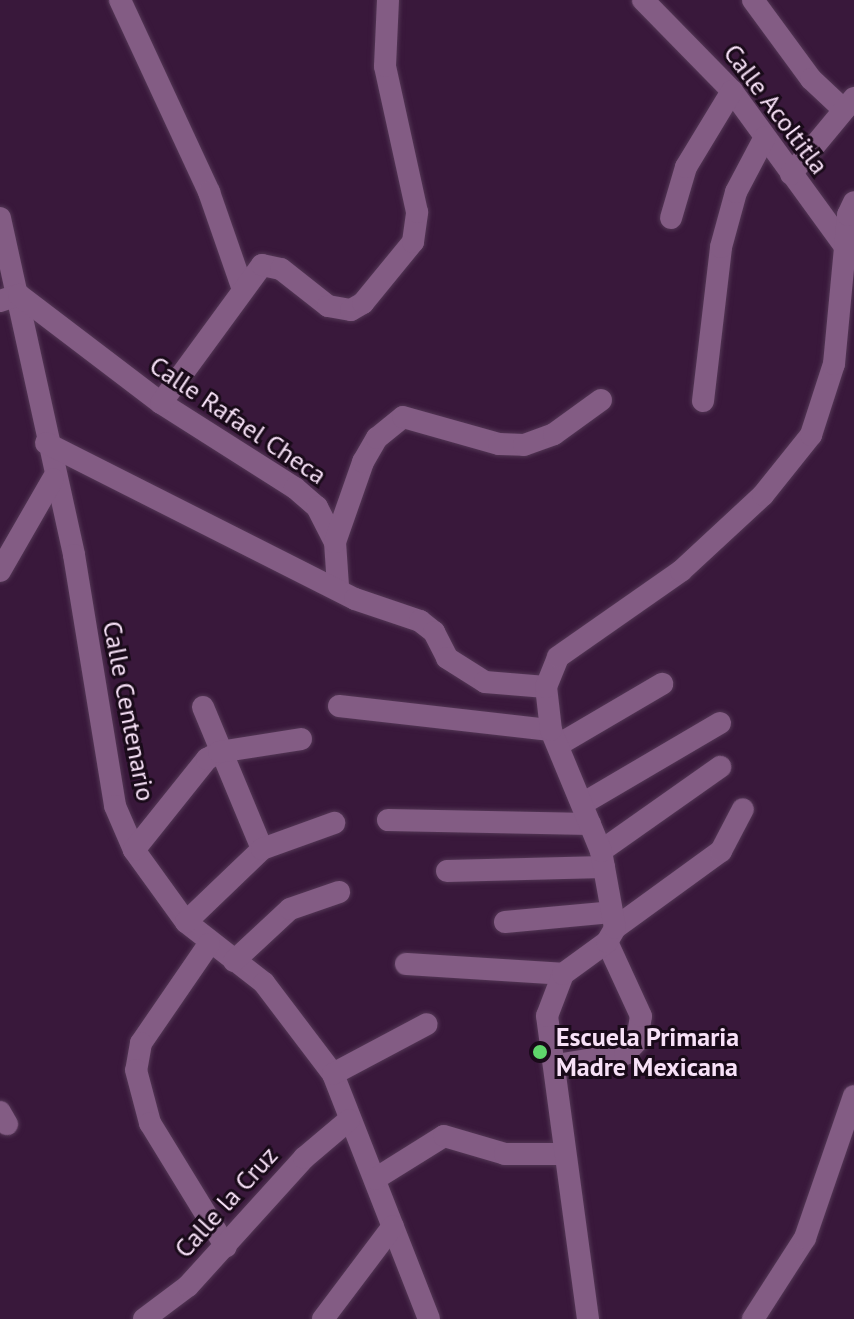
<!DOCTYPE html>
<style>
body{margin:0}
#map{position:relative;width:854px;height:1319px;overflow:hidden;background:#39183b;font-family:"PT Sans",sans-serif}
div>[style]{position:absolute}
.roads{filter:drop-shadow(0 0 2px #533755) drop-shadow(0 0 2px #533755)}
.minor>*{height:22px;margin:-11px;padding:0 11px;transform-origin:11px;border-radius:11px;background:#835c84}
.dots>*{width:22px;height:22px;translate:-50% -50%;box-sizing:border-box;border:4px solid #190a19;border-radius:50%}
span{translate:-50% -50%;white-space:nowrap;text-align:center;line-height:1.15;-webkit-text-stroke:6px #190a19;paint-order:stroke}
.street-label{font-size:26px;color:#f7e1f7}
.poi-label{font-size:26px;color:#f7e1f7;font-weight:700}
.left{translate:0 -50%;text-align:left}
</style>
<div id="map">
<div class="roads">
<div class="minor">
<div style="left:120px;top:0;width:212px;rotate:65.1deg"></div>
<div style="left:209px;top:192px;width:101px;rotate:70.8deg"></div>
<div style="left:643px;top:0;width:127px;rotate:45.6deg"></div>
<div style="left:732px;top:91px;width:195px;rotate:54deg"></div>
<div style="left:753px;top:0;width:98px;rotate:53.7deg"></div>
<div style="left:811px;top:79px;width:45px;rotate:43.2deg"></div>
<div style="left:791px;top:174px;width:99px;rotate:-50.3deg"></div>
<div style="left:0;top:218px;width:345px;rotate:77.6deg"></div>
<div style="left:74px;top:555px;width:254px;rotate:80.7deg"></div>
<div style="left:115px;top:806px;width:48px;rotate:66.6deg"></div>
<div style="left:134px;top:850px;width:89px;rotate:54.2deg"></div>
<div style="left:186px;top:922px;width:99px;rotate:38deg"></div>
<div style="left:264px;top:983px;width:114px;rotate:52.8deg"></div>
<div style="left:333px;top:1074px;width:263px;rotate:68.6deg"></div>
<div style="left:671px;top:218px;width:53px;rotate:-73.6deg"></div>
<div style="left:686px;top:167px;width:89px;rotate:-58.8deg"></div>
<div style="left:0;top:301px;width:20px;rotate:-18deg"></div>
<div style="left:19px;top:295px;width:178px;rotate:37.3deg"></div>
<div style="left:161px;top:403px;width:159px;rotate:32.4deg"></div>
<div style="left:295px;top:488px;width:29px;rotate:41deg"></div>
<div style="left:317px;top:507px;width:39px;rotate:63deg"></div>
<div style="left:335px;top:542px;width:44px;rotate:86.1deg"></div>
<div style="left:703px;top:401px;width:155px;rotate:-83.3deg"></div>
<div style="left:721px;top:247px;width:57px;rotate:-74.7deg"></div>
<div style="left:736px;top:192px;width:62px;rotate:-62.2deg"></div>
<div style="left:161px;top:403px;width:171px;rotate:-53.8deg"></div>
<div style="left:262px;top:265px;width:19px;rotate:12deg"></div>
<div style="left:281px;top:269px;width:60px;rotate:38.2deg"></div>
<div style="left:328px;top:306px;width:23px;rotate:10deg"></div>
<div style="left:351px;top:310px;width:14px;rotate:-30deg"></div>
<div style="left:363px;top:303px;width:79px;rotate:-50.7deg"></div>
<div style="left:413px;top:242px;width:30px;rotate:-82deg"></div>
<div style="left:417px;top:212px;width:149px;rotate:-102.4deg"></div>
<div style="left:385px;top:66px;width:66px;rotate:-87.4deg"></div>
<div style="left:46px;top:443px;width:346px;rotate:26.8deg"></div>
<div style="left:355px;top:599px;width:69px;rotate:18.7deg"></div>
<div style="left:420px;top:621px;width:18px;rotate:38deg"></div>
<div style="left:434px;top:632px;width:29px;rotate:63deg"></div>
<div style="left:447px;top:658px;width:45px;rotate:32.3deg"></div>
<div style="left:485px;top:682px;width:61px;rotate:4.7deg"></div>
<div style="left:335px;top:542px;width:85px;rotate:-70.7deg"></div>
<div style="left:363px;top:462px;width:28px;rotate:-60deg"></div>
<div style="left:377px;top:438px;width:33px;rotate:-39deg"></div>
<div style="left:403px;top:417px;width:100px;rotate:15.7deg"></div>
<div style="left:499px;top:444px;width:25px;rotate:2deg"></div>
<div style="left:524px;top:445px;width:32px;rotate:-20deg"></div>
<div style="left:554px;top:434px;width:58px;rotate:-35.9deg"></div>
<div style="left:0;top:571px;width:106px;rotate:-60.1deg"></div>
<div style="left:339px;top:706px;width:213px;rotate:6.5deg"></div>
<div style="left:203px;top:707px;width:154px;rotate:67.4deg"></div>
<div style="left:558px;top:745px;width:121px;rotate:-30.4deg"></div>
<div style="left:582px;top:804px;width:160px;rotate:-30.4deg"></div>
<div style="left:388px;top:820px;width:202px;rotate:1.1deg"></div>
<div style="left:134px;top:850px;width:117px;rotate:-51.3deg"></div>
<div style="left:207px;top:759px;width:14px;rotate:-30deg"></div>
<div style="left:219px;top:752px;width:83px;rotate:-9deg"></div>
<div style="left:601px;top:851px;width:146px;rotate:-35.2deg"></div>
<div style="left:447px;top:871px;width:157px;rotate:-1.5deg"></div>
<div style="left:186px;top:922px;width:105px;rotate:-43.8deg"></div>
<div style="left:262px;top:849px;width:77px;rotate:-19.9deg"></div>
<div style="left:505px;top:922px;width:107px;rotate:-5.3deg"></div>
<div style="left:615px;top:928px;width:131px;rotate:-36deg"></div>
<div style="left:721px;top:851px;width:47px;rotate:-62.4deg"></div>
<div style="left:209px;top:944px;width:120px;rotate:124.5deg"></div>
<div style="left:141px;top:1043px;width:27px;rotate:100deg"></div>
<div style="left:136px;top:1070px;width:55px;rotate:75.2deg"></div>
<div style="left:150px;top:1123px;width:145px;rotate:58.5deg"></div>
<div style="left:234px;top:961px;width:76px;rotate:-42.9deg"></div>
<div style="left:290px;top:909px;width:52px;rotate:-19.1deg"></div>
<div style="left:406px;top:964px;width:157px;rotate:3.6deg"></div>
<div style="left:556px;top:1065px;width:70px;rotate:-9.1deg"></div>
<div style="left:625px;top:1054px;width:18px;rotate:-47deg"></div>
<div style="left:637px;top:1041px;width:25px;rotate:-81deg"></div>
<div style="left:641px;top:1016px;width:81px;rotate:-114.7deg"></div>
<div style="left:333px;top:1074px;width:106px;rotate:-28deg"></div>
<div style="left:0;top:1112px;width:14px;rotate:60deg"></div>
<div style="left:375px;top:1179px;width:81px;rotate:-31.9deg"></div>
<div style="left:444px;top:1136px;width:64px;rotate:16.4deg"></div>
<div style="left:505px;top:1154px;width:59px"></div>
<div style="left:144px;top:1319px;width:55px;rotate:-36.9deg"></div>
<div style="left:188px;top:1286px;width:173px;rotate:-47.8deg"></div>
<div style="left:304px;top:1158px;width:59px;rotate:-40.2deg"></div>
<div style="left:323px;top:1319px;width:116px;rotate:-53deg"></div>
<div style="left:588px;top:1319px;width:306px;rotate:-97.7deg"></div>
<div style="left:547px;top:1016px;width:45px;rotate:-69.1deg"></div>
<div style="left:563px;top:974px;width:54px;rotate:-36deg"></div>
<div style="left:607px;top:942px;width:16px;rotate:-60deg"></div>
<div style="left:615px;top:928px;width:78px;rotate:-100.3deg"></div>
<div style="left:601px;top:851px;width:131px;rotate:-112.5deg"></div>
<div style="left:551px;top:730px;width:43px;rotate:-96.6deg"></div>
<div style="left:546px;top:687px;width:32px;rotate:-68deg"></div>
<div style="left:558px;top:657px;width:150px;rotate:-35deg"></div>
<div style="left:681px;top:571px;width:112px;rotate:-42.8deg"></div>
<div style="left:763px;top:495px;width:77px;rotate:-51.3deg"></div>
<div style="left:811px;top:435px;width:75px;rotate:-72.1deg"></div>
<div style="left:834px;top:364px;width:150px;rotate:-84.6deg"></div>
<div style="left:848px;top:215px;width:14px;rotate:-65deg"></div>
<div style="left:753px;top:1319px;width:96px;rotate:-57.3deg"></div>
<div style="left:805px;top:1238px;width:150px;rotate:-71deg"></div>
</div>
</div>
<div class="dots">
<div style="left:540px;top:1052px;background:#5fd56b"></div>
</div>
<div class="street-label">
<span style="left:776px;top:109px;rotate:53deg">Calle Acoltitla</span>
<span style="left:238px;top:420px;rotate:34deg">Calle Rafael Checa</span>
<span style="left:129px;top:711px;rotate:79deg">Calle Centenario</span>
<span style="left:226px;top:1202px;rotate:-48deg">Calle la Cruz</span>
</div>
<div class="poi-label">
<span class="left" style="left:556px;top:1052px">Escuela Primaria<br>Madre Mexicana</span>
</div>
</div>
